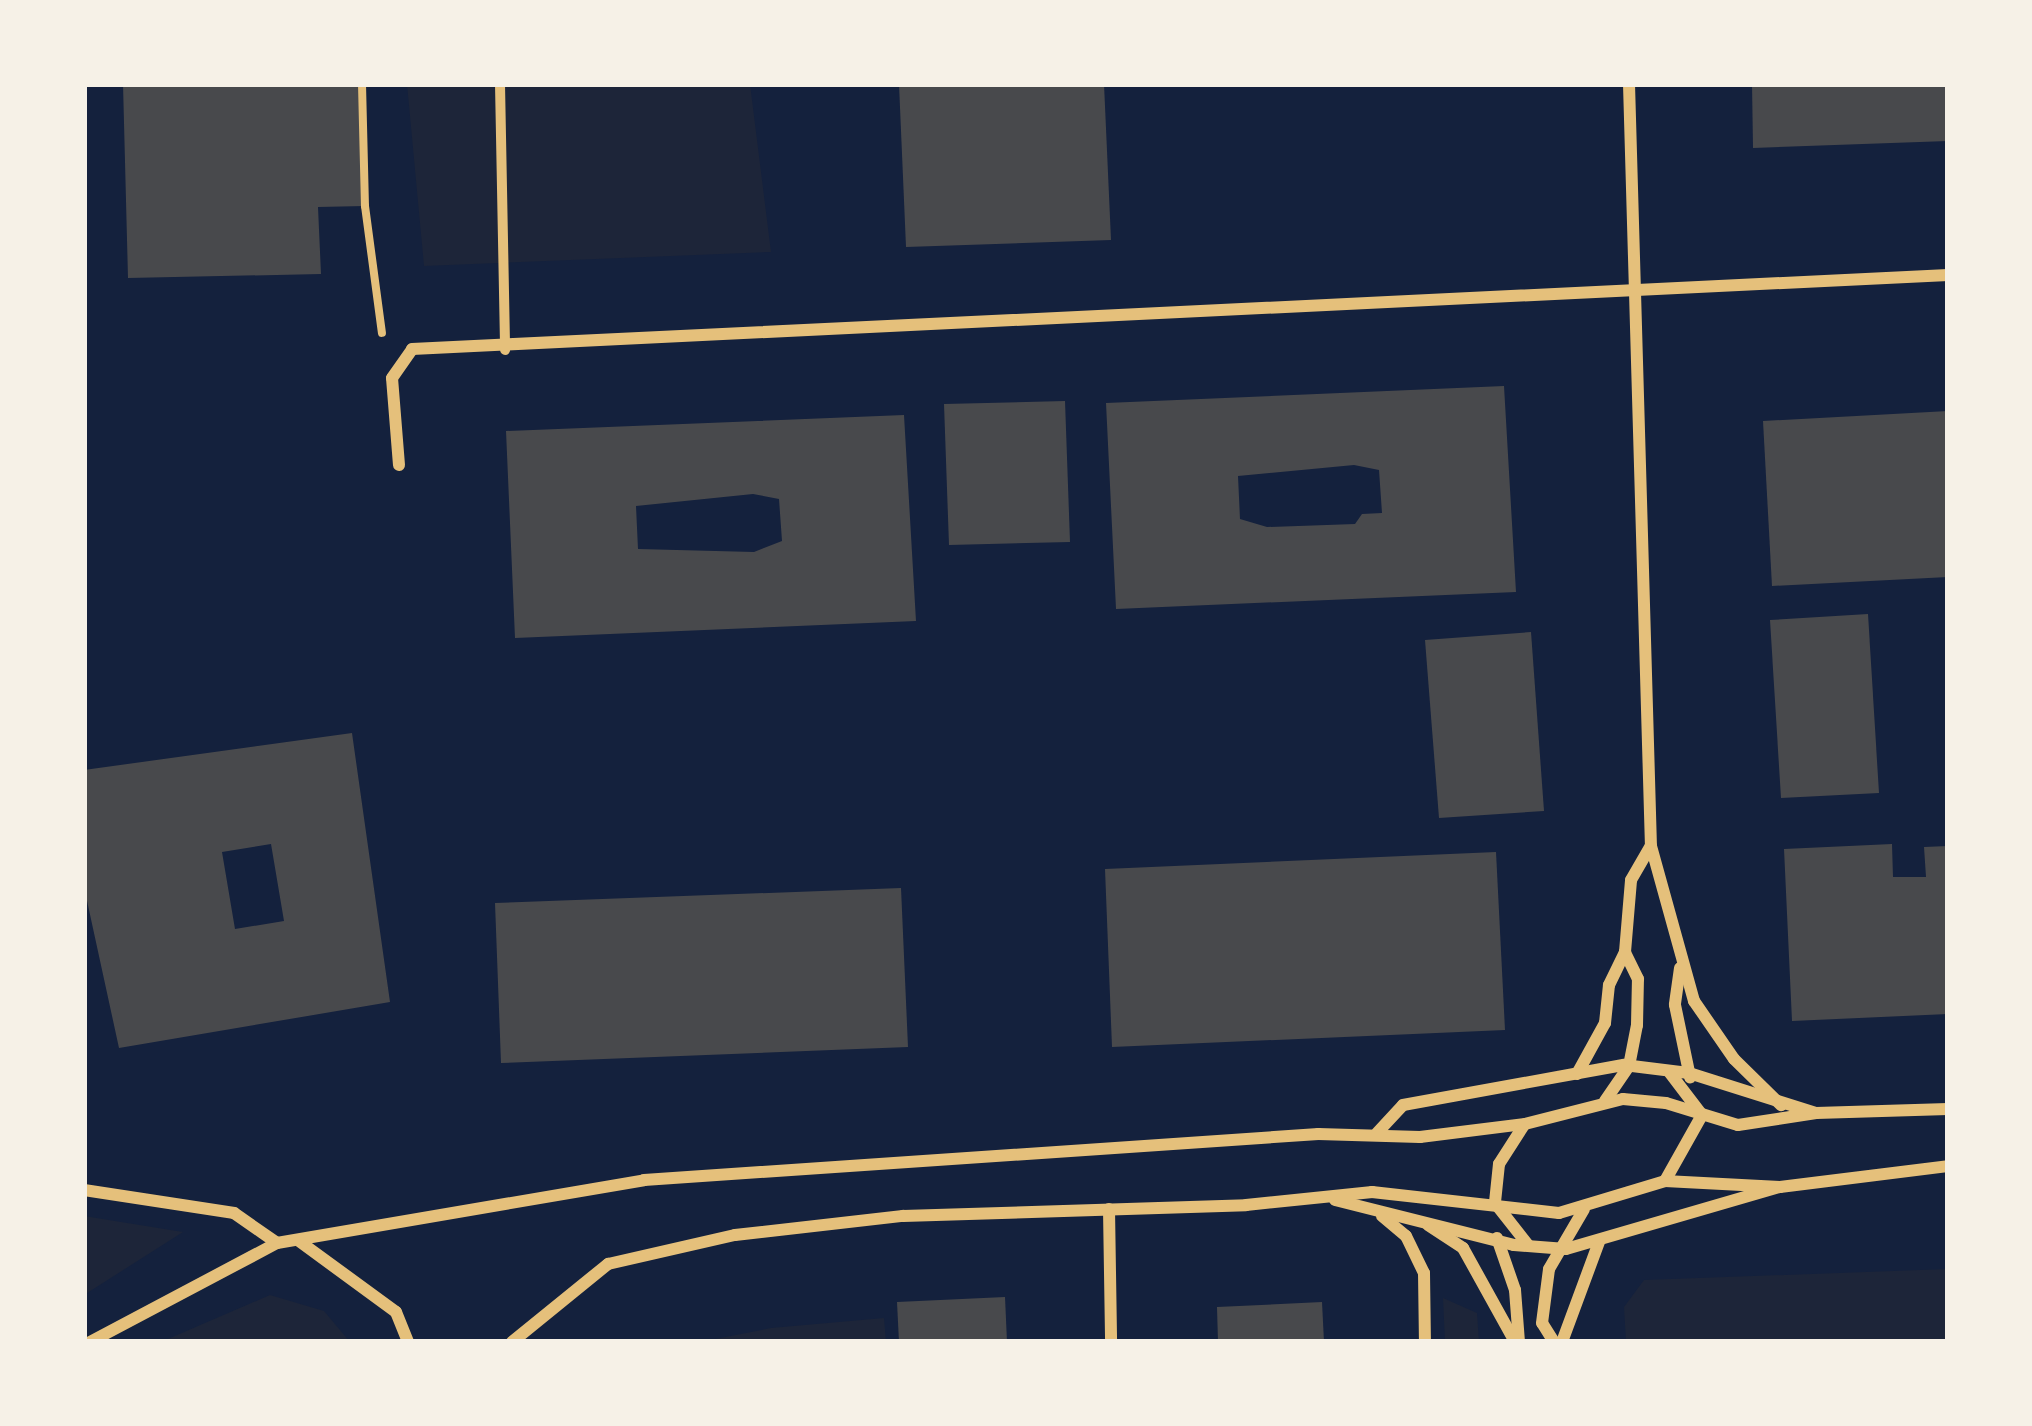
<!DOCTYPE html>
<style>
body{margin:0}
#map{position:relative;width:2032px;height:1426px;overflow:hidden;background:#14213d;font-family:"Work Sans",sans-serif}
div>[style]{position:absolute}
.green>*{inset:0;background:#1d2539}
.building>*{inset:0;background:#48494c}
.path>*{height:8px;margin:-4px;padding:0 4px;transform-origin:4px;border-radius:4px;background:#e5c07b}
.pedestrian>*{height:10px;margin:-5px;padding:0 5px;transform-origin:5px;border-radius:5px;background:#e5c07b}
.minor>*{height:12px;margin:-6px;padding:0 6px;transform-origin:6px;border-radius:6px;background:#e5c07b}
span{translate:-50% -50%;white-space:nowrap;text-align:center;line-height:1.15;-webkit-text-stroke:9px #f6f1e7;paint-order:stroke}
.frame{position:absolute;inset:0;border:87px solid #f6f1e7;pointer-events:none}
</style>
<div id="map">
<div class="green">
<div style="clip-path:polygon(407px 84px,750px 84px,771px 252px,424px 266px)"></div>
<div style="clip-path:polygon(84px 1216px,183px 1232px,84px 1295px)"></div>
<div style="clip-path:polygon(1948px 1269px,1948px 1342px,1626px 1342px,1624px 1307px,1644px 1280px)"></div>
<div style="clip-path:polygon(270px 1295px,324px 1311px,350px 1342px,161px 1342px)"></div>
<div style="clip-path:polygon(1443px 1298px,1477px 1313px,1479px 1342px,1445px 1342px)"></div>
<div style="clip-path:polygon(884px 1318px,886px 1342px,700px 1342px,771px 1328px)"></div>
</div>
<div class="building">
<div style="clip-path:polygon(123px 84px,362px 84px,365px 206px,318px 207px,321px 274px,128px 278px)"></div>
<div style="clip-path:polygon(899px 84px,1104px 84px,1111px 240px,906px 247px)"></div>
<div style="clip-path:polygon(1752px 84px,1948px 84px,1948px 141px,1753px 148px)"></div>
<div style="clip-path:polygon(evenodd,1504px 386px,1516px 592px,1116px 609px,1106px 403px,1504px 386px,1354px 465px,1379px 470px,1382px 513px,1362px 514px,1355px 524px,1267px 527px,1240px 519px,1238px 476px,1354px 465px)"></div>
<div style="clip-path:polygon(1065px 401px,1070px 542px,949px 545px,944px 404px)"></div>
<div style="clip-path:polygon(1948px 411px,1948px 577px,1772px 586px,1763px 421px)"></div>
<div style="clip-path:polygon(evenodd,904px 415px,916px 621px,515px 638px,506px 431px,904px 415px,753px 494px,779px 499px,782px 541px,754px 552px,638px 549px,636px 506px,753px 494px)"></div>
<div style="clip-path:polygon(1868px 614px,1879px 793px,1781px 798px,1770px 620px)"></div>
<div style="clip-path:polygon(1531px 632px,1544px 811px,1439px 818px,1425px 640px)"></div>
<div style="clip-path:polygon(evenodd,352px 733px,390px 1002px,119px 1048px,84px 887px,84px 770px,352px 733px,271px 844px,284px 921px,235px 929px,222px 852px,271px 844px)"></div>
<div style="clip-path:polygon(1892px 844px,1893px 877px,1926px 877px,1924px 847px,1948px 846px,1948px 1014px,1792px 1021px,1784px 849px)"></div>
<div style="clip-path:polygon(1496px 852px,1505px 1030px,1112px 1047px,1105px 869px)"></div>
<div style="clip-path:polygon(901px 888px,908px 1047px,501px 1063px,495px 903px)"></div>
<div style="clip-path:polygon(1005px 1297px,1007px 1342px,899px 1342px,897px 1302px)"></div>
<div style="clip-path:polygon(1322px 1302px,1324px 1342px,1218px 1342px,1217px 1307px)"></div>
</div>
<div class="path">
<div style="left:362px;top:84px;width:122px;rotate:88.6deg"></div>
<div style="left:365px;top:206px;width:128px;rotate:82.4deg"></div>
</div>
<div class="pedestrian">
<div style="left:500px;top:84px;width:266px;rotate:88.9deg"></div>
</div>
<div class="minor">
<div style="left:1629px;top:84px;width:762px;rotate:88.35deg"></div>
<div style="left:1651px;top:846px;width:161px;rotate:74.5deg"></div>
<div style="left:1694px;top:1001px;width:70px;rotate:55.4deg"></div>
<div style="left:1734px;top:1059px;width:66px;rotate:44.4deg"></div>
<div style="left:399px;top:465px;width:87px;rotate:-94.6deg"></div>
<div style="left:392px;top:378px;width:35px;rotate:-55deg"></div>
<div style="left:412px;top:349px;width:1538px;rotate:-2.76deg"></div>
<div style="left:1680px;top:968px;width:37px;rotate:98deg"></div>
<div style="left:1675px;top:1005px;width:74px;rotate:78.2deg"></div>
<div style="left:1577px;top:1074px;width:58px;rotate:-61.2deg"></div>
<div style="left:1605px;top:1023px;width:38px;rotate:-84deg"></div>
<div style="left:1609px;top:985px;width:37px;rotate:-64deg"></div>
<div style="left:1625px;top:952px;width:72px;rotate:-85.2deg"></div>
<div style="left:1631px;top:880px;width:39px;rotate:-60deg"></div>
<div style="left:1605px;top:1101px;width:42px;rotate:-55.6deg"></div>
<div style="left:1629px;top:1066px;width:42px;rotate:-79deg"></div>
<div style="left:1637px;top:1025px;width:46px;rotate:-88.8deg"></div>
<div style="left:1638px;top:979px;width:30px;rotate:-116deg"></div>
<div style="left:1524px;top:1125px;width:46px;rotate:122.7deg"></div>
<div style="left:1499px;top:1164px;width:39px;rotate:96deg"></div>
<div style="left:1495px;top:1203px;width:53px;rotate:51.8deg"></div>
<div style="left:1377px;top:1133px;width:38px;rotate:-47deg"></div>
<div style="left:1403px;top:1105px;width:225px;rotate:-10.3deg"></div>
<div style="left:1624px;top:1065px;width:65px;rotate:7deg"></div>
<div style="left:1689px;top:1073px;width:133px;rotate:17.5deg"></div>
<div style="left:1816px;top:1113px;width:132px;rotate:-1.7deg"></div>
<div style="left:1665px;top:1181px;width:76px;rotate:-60.7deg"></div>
<div style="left:1702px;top:1115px;width:53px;rotate:-127.3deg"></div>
<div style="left:84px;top:1190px;width:152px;rotate:8.7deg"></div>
<div style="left:234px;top:1213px;width:52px;rotate:34.9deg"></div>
<div style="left:1335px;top:1200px;width:185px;rotate:14.1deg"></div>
<div style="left:1514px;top:1245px;width:52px;rotate:4.4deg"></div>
<div style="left:1566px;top:1249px;width:222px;rotate:-16.2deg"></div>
<div style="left:1109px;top:1209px;width:133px;rotate:89.1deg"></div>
<div style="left:1382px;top:1216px;width:31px;rotate:40deg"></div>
<div style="left:1406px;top:1236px;width:41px;rotate:64.1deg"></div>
<div style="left:1424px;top:1273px;width:69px;rotate:89.2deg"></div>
<div style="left:1428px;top:1225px;width:42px;rotate:33.3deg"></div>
<div style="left:1463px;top:1248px;width:107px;rotate:61deg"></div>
<div style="left:1497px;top:1238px;width:55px;rotate:70.9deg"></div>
<div style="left:1515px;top:1290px;width:52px;rotate:85.6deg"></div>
<div style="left:299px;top:1241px;width:120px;rotate:36.2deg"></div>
<div style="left:396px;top:1312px;width:32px;rotate:68deg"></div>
<div style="left:90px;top:1342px;width:212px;rotate:-27.9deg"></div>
<div style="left:277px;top:1243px;width:372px;rotate:-9.7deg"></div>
<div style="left:644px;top:1180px;width:676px;rotate:-3.9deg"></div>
<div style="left:1318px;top:1134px;width:102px;rotate:1.7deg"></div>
<div style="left:1420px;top:1137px;width:106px;rotate:-7.1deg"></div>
<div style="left:1525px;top:1124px;width:101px;rotate:-14.3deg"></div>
<div style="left:1623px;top:1099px;width:43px;rotate:5.3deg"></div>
<div style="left:1666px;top:1103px;width:75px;rotate:17deg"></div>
<div style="left:1738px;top:1125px;width:79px;rotate:-8.7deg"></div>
<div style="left:512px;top:1342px;width:124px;rotate:-39.1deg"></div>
<div style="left:608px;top:1264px;width:130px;rotate:-12.9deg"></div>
<div style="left:735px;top:1235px;width:169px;rotate:-6.5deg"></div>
<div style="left:903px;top:1216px;width:343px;rotate:-1.8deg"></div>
<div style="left:1246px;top:1205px;width:127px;rotate:-5.9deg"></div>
<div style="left:1372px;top:1192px;width:188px;rotate:6.4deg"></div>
<div style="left:1559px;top:1213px;width:111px;rotate:-16.8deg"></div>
<div style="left:1665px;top:1181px;width:115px;rotate:3deg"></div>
<div style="left:1780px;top:1187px;width:169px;rotate:-7.1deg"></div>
<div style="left:1554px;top:1342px;width:22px;rotate:-122deg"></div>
<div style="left:1542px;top:1323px;width:54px;rotate:-82.6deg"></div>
<div style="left:1549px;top:1269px;width:69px;rotate:-59.7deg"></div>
<div style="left:1562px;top:1342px;width:107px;rotate:-69.7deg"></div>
</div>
<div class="frame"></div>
</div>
